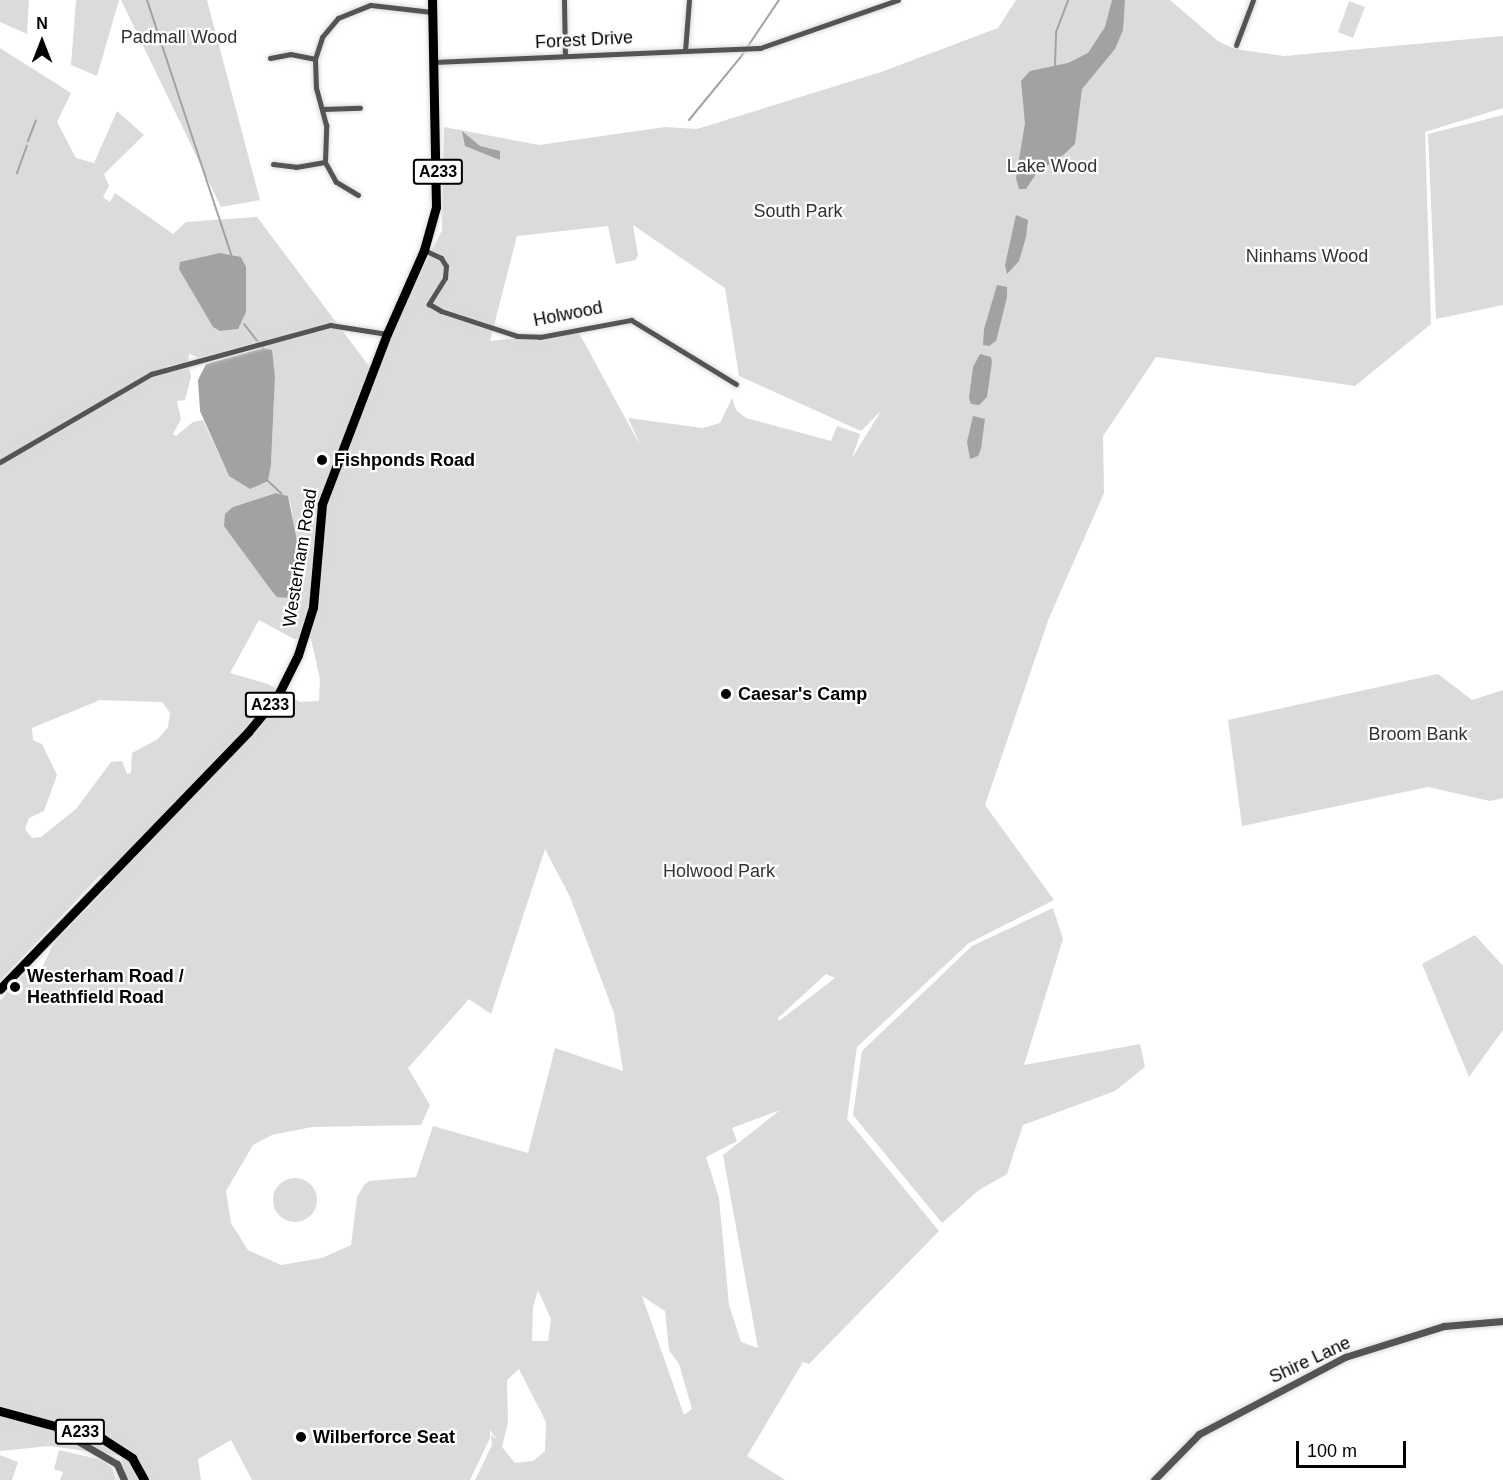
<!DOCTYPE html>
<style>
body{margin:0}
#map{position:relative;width:1503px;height:1480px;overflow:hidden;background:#fff;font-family:Arial,sans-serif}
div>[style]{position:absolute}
.green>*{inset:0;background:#dbdbdb}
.round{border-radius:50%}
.water>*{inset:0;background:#a2a2a2}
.stream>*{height:2px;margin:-1px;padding:0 1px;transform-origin:1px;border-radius:1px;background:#a2a2a2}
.roads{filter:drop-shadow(0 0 2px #dbdbdb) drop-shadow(0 0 2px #dbdbdb)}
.minor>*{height:5px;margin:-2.5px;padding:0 2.5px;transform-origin:2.5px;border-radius:2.5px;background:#545454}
.tertiary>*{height:7px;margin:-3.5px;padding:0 3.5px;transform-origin:3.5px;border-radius:3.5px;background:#545454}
.primary>*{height:9px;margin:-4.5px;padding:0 4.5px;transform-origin:4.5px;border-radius:4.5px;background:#000}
.dots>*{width:16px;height:16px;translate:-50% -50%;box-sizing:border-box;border:3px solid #fff;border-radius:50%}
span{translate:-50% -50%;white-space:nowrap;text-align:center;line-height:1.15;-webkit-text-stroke:4.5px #fff;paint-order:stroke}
.shield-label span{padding:2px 4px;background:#fff;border:2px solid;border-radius:4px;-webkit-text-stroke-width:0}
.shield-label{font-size:16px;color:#000;font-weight:700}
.park-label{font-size:18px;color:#323232}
.street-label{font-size:18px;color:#000}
.poi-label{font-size:18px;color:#000;font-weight:700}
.left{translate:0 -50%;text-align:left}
.north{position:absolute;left:12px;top:12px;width:60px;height:60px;-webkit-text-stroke:4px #fff;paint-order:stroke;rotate:0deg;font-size:16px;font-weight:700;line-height:24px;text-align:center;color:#000}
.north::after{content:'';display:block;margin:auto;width:21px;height:27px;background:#000;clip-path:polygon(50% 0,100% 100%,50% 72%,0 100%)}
.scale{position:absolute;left:1296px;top:1441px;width:110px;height:27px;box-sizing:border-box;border:3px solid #000;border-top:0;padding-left:8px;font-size:18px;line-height:21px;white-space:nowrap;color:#000;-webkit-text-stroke:4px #fff;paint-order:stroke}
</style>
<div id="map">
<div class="green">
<div style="clip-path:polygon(0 0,29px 0,27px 34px,0 22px)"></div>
<div style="clip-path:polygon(76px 0,119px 0,97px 76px,71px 65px)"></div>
<div style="clip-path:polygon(121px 0,207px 0,260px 200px,221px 207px)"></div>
<div style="clip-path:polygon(evenodd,1016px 0,1170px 0,1218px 41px,1235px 49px,1284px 56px,1503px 36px,1503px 108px,1425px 132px,1431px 324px,1355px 386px,1156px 357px,1103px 436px,1104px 493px,1049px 618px,985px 805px,1054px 900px,969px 943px,857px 1047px,847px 1119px,939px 1231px,809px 1364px,803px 1362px,747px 1456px,785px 1480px,475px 1480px,492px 1445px,491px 1434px,498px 1441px,490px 1430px,490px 1438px,470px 1480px,252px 1480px,231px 1440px,198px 1459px,201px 1480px,120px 1480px,122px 1456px,50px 1446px,0 1451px,0 1001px,31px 966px,42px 968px,54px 942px,109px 886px,100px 875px,0 981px,0 48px,71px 93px,57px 122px,76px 158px,94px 163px,117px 111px,144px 135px,104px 174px,109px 186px,103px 197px,110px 202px,115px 193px,173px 234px,186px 222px,257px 217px,372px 370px,442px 230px,444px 127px,539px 145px,665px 127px,697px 129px,881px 72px,998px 28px,1016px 0,633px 225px,725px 288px,739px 376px,861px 431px,881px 411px,852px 458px,860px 434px,837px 426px,831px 441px,746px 418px,736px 410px,732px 398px,720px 423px,703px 428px,628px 418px,641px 447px,578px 331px,490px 341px,517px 236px,608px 226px,616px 264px,636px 260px,638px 255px,633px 225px,1016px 0,188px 282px,238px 329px,220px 331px,213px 327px,188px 282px,1016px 0,261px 341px,263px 348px,271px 350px,275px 377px,271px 464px,229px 476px,203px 420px,193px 422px,176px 436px,173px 434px,181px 419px,177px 401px,185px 400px,191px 377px,189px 368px,168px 372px,167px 366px,188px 362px,189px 354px,200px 358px,261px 341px,1016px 0,276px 493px,288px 496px,291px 506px,299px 569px,271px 590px,238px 542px,233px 507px,276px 493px,1016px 0,259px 620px,294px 639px,311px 639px,320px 679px,319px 701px,300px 702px,268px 684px,230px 673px,259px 620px,1016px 0,100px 700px,162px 702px,170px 713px,168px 727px,158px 739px,132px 753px,131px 773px,127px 774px,122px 761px,111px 762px,76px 809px,41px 837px,32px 838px,25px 829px,29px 818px,44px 811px,57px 775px,42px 744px,33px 740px,32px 728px,100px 700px,1016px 0,545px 849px,570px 897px,614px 1013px,623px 1071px,555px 1048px,528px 1153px,433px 1126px,416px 1177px,369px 1181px,364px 1185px,357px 1197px,351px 1245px,322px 1258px,281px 1265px,248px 1250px,231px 1223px,226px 1191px,253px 1145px,272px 1135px,312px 1127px,421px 1125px,430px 1105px,408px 1068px,469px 999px,491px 1014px,545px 849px,1016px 0,826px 974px,835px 978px,779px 1021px,778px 1018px,826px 974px,1016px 0,780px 1110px,723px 1155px,758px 1348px,741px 1342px,729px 1305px,719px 1198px,706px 1157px,737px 1141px,732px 1128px,780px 1110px,1016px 0,538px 1290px,551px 1319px,548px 1341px,532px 1341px,533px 1307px,538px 1290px,1016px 0,642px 1296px,665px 1311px,669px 1350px,679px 1364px,692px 1409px,684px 1415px,642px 1296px,1016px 0,519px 1369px,546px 1422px,545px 1451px,533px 1461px,515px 1463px,502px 1447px,508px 1422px,507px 1380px,519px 1369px)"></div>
<div style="clip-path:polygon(1349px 1px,1365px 7px,1353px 38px,1338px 32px)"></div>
<div style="clip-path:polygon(1503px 115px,1503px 305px,1436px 319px,1428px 134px)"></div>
<div style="clip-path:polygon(1438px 674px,1472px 700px,1503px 690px,1503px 798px,1490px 801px,1428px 787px,1242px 826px,1228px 720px)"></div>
<div style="clip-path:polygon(1053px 908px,1063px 939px,1024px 1065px,1140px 1044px,1145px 1067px,1115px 1091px,1023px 1125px,1007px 1174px,979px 1190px,942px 1223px,853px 1115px,862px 1051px,972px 946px)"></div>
<div style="clip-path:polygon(1475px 935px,1503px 966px,1503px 1030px,1469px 1077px,1422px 964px)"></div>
<div class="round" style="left:273px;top:1178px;width:44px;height:44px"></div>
<div style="clip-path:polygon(59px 1450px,102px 1460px,112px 1468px,116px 1480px,60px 1480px,63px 1472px,54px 1469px)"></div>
<div style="clip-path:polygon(0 1455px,18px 1462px,12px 1480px,0 1480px)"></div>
</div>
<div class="water">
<div style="clip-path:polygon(1112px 0,1125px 0,1123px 30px,1115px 49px,1082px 89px,1075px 144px,1059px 159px,1038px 171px,1026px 189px,1019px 189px,1016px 178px,1025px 123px,1021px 81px,1030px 71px,1068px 63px,1088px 53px,1105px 27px)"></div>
<div style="clip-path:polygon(462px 131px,480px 146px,500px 151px,500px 160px,465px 146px)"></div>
<div style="clip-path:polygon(1016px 215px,1028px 220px,1026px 237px,1019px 261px,1007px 274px,1005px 265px)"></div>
<div style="clip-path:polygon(220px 253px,241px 257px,246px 267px,246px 312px,238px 329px,220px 331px,213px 327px,179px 269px,180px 262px)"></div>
<div style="clip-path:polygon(997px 285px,1007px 287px,1007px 297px,996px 341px,989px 346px,983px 345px,984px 329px)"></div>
<div style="clip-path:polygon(263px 348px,272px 350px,275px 377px,271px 464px,268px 481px,250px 489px,229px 476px,200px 411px,198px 380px,206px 364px)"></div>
<div style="clip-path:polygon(980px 354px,991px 357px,992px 362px,987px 397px,979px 405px,971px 404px,969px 398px,973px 367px)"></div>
<div style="clip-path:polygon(973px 416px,985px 419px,981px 449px,978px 456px,970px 459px,967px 442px)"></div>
<div style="clip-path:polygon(276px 493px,288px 496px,298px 546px,297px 583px,289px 598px,277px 597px,271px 590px,224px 526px,225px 514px,233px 507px)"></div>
</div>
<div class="stream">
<div style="left:147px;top:0;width:268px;rotate:71.7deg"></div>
<div style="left:1055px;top:65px;width:33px;rotate:-88deg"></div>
<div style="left:1056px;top:32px;width:34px;rotate:-69deg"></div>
<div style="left:689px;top:120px;width:80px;rotate:-50.6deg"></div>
<div style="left:740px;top:58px;width:70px;rotate:-56.1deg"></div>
<div style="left:28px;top:141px;width:22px;rotate:-69deg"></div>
<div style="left:17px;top:173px;width:29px;rotate:-70deg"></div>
<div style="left:244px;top:324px;width:31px;rotate:52deg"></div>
<div style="left:268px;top:481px;width:18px;rotate:43deg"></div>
<div style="left:289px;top:598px;width:6px;rotate:72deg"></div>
</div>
<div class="roads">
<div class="minor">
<div style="left:564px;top:0;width:56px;rotate:89deg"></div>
<div style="left:1236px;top:45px;width:48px;rotate:-69.3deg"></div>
<div style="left:685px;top:51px;width:75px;rotate:-2.3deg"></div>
<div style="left:760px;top:48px;width:146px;rotate:-19.2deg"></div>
<div style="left:270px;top:58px;width:20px;rotate:-11deg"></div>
<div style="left:290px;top:54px;width:25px;rotate:11deg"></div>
<div style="left:434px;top:62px;width:251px;rotate:-2.5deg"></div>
<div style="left:685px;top:51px;width:51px;rotate:-85.5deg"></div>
<div style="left:323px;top:109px;width:37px;rotate:-2deg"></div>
<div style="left:273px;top:164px;width:23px;rotate:7deg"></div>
<div style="left:296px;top:167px;width:29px;rotate:-10deg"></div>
<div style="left:358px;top:195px;width:26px;rotate:-149deg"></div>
<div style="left:336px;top:182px;width:23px;rotate:-119deg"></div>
<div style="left:325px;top:162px;width:37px;rotate:-88deg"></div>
<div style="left:326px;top:125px;width:38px;rotate:-105deg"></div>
<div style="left:316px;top:88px;width:29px;rotate:-92deg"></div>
<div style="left:315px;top:59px;width:23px;rotate:-72deg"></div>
<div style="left:322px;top:37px;width:25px;rotate:-50deg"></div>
<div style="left:338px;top:18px;width:35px;rotate:-22deg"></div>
<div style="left:371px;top:5px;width:61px;rotate:6.5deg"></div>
<div style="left:424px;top:250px;width:19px;rotate:25deg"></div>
<div style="left:441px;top:258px;width:9px;rotate:58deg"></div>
<div style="left:446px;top:266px;width:12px;rotate:95deg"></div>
<div style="left:445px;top:278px;width:31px;rotate:122deg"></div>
<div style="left:429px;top:304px;width:14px;rotate:30deg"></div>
<div style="left:441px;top:311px;width:80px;rotate:18.2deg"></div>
<div style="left:517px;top:336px;width:23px;rotate:2deg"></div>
<div style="left:540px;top:337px;width:93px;rotate:-10.6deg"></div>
<div style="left:631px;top:320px;width:123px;rotate:31.4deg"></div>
<div style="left:0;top:462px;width:175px;rotate:-30.2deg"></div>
<div style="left:151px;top:374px;width:186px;rotate:-15.3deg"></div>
<div style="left:330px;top:325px;width:58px;rotate:9deg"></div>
</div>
<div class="tertiary">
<div style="left:57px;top:1429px;width:69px;rotate:30.3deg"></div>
<div style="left:117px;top:1464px;width:17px;rotate:66deg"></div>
<div style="left:1154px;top:1480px;width:64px;rotate:-45.6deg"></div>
<div style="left:1199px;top:1434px;width:165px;rotate:-27.8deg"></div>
<div style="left:1345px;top:1357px;width:104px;rotate:-17.4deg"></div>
<div style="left:1444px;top:1326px;width:59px;rotate:-4.8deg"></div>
</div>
<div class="primary">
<div style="left:0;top:989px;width:357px;rotate:-46deg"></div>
<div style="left:248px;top:732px;width:45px;rotate:-50.4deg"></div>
<div style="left:277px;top:697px;width:47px;rotate:-63.4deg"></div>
<div style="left:298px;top:655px;width:50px;rotate:-72.6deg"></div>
<div style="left:313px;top:607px;width:103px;rotate:-85deg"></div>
<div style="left:322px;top:504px;width:182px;rotate:-69.1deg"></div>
<div style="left:387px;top:334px;width:92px;rotate:-66.2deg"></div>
<div style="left:424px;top:250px;width:45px;rotate:-74.4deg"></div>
<div style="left:436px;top:207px;width:207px;rotate:-91.1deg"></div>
<div style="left:0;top:1411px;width:107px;rotate:15.2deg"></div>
<div style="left:103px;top:1439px;width:35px;rotate:33deg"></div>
<div style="left:132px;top:1458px;width:25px;rotate:61deg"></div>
</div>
</div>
<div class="dots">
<div style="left:322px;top:460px;background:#000"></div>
<div style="left:726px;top:694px;background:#000"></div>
<div style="left:15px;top:987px;background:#000"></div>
<div style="left:301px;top:1437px;background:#000"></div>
</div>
<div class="shield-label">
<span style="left:438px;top:172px">A233</span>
<span style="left:270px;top:705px">A233</span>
<span style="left:80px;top:1432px">A233</span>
</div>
<div class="park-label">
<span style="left:179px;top:37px">Padmall Wood</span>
<span style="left:1052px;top:166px">Lake Wood</span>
<span style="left:798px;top:211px">South Park</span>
<span style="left:1307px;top:256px">Ninhams Wood</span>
<span style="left:1418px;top:734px">Broom Bank</span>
<span style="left:719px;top:871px">Holwood Park</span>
</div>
<div class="street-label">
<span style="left:584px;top:40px;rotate:-3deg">Forest Drive</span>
<span style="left:568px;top:314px;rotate:-11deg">Holwood</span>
<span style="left:300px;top:558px;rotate:-81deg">Westerham Road</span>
<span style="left:1310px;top:1360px;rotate:-25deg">Shire Lane</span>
</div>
<div class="poi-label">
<span class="left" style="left:334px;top:460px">Fishponds Road</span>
<span class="left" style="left:738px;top:694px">Caesar's Camp</span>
<span class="left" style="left:27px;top:987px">Westerham Road /<br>Heathfield Road</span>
<span class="left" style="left:313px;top:1437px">Wilberforce Seat</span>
</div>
<div class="north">N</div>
<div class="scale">100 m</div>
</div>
